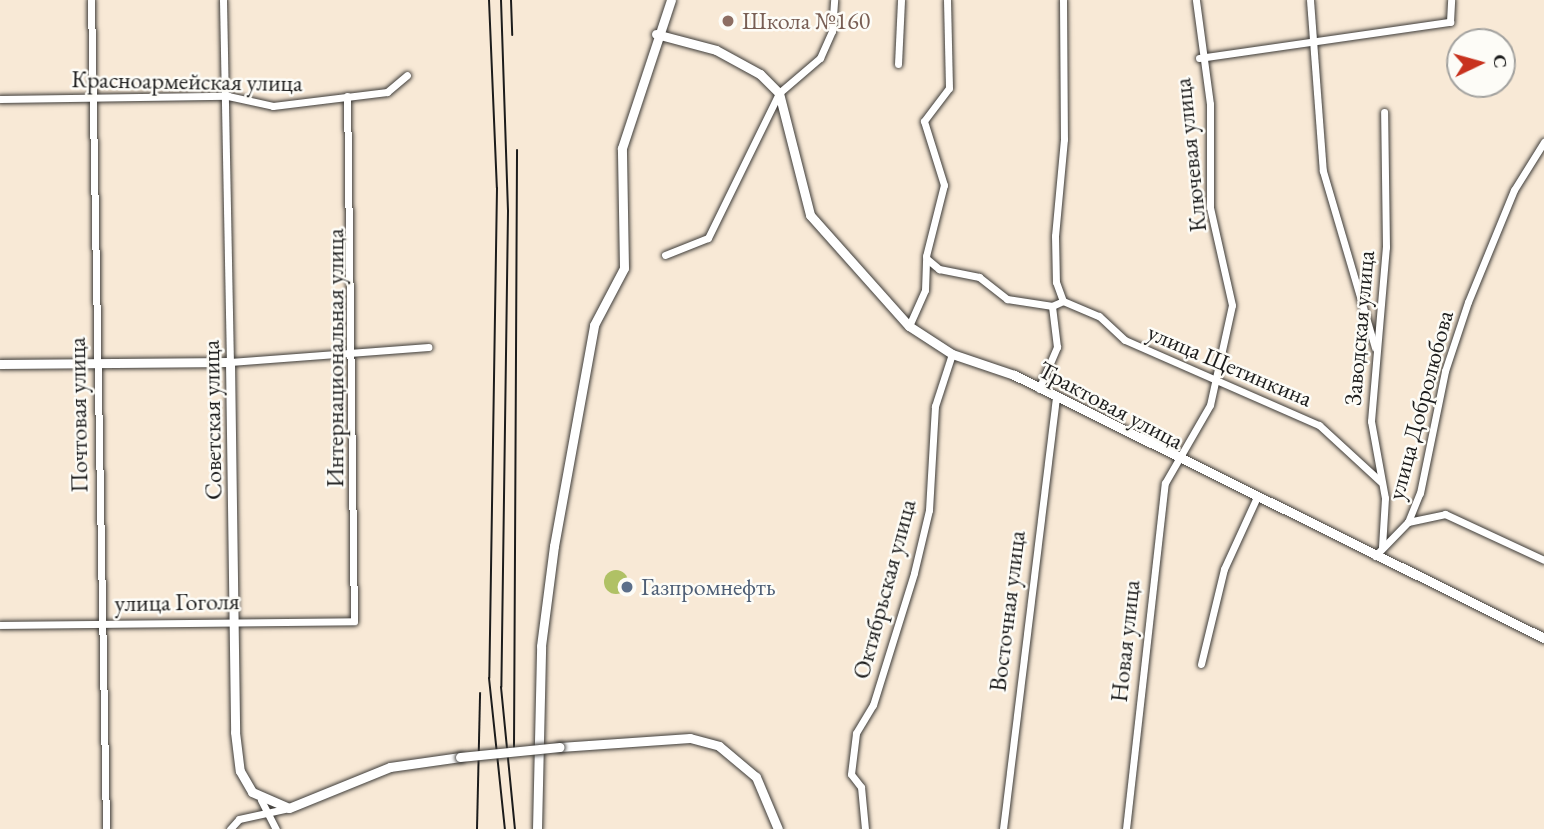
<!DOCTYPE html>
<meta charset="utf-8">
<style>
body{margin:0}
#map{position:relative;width:1544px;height:829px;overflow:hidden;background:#f8e9d6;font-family:"EB Garamond",serif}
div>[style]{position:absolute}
.green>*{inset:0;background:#b0c165}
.round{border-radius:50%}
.roads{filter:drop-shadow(0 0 2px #3d3b38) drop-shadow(0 0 2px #3d3b38)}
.minor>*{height:7px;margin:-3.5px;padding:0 3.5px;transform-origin:3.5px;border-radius:3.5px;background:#fff}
.tertiary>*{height:9px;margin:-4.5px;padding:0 4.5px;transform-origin:4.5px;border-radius:4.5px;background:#fff}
.rail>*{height:2px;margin:-1px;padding:0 1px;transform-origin:1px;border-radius:1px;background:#1c1c1c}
.bridges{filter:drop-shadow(0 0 2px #3d3b38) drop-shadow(0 0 2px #3d3b38)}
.tertiary-bridge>*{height:9px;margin:-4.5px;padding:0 4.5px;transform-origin:4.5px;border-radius:4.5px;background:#fff}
.dots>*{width:19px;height:19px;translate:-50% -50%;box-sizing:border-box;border:4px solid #fdfcf7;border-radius:50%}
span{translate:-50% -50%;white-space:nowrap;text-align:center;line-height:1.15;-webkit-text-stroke:5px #fdfcf7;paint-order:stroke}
.education-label{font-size:24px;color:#785e54}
.left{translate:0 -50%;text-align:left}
.street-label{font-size:24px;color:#1c1c1c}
.service-label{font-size:24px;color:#4e5e75}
.north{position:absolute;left:1446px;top:28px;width:70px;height:70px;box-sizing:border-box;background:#fdfcf7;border:2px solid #a3a29f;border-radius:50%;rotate:85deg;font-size:19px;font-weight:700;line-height:28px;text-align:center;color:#1c1c1c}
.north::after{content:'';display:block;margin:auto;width:24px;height:32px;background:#c8321e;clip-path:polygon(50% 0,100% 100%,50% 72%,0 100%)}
</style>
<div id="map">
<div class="green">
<div class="round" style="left:604px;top:570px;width:24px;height:24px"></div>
</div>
<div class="roads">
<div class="minor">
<div style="left:91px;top:0;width:829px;rotate:88.96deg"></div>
<div style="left:223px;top:0;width:362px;rotate:88.9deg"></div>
<div style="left:230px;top:362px;width:199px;rotate:-4.3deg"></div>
<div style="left:1063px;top:0;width:139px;rotate:89.6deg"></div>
<div style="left:1064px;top:139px;width:97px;rotate:95.3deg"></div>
<div style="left:1055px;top:236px;width:46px;rotate:88.8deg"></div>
<div style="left:1056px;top:282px;width:20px;rotate:70deg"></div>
<div style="left:1063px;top:301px;width:39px;rotate:23deg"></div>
<div style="left:1099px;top:316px;width:35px;rotate:43deg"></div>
<div style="left:1125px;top:340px;width:212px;rotate:23.7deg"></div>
<div style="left:1319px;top:425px;width:84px;rotate:42.6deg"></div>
<div style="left:1310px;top:0;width:171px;rotate:85.7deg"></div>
<div style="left:1323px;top:171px;width:184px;rotate:73.6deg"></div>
<div style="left:1199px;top:58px;width:254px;rotate:-8.2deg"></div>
<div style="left:1450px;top:22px;width:22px;rotate:-87deg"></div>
<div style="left:898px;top:64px;width:64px;rotate:-87.3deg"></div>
<div style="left:0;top:99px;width:228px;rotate:-0.8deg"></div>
<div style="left:228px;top:96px;width:46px;rotate:12.5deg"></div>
<div style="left:273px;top:106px;width:115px;rotate:-7deg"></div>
<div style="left:387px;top:92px;width:26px;rotate:-40deg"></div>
<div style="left:665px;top:255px;width:46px;rotate:-21.6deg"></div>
<div style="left:708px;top:238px;width:161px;rotate:-63.9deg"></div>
<div style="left:779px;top:93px;width:54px;rotate:-40.5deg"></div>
<div style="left:820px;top:58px;width:30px;rotate:-66deg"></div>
<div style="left:832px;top:31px;width:31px;rotate:-86deg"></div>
<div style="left:927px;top:259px;width:16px;rotate:40deg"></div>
<div style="left:939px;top:269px;width:41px;rotate:11.3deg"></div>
<div style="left:979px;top:277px;width:36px;rotate:38deg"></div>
<div style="left:1007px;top:299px;width:46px;rotate:8.8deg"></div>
<div style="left:1052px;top:306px;width:12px;rotate:-24deg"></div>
<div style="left:909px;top:326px;width:39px;rotate:-66deg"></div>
<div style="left:925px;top:290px;width:34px;rotate:-88deg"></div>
<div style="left:926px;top:256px;width:73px;rotate:-75.8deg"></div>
<div style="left:944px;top:185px;width:67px;rotate:-107.4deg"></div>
<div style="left:924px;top:121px;width:41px;rotate:-52.9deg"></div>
<div style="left:949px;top:88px;width:88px;rotate:-91.3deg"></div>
<div style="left:1039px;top:389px;width:46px;rotate:-66.8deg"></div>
<div style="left:1057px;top:347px;width:41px;rotate:-97deg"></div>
<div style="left:1408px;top:522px;width:38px;rotate:-12deg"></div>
<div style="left:1445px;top:514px;width:109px;rotate:24.9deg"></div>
<div style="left:1382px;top:547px;width:49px;rotate:-86.5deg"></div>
<div style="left:1385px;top:498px;width:78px;rotate:-100.3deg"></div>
<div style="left:1371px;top:421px;width:175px;rotate:-85.1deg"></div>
<div style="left:1386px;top:247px;width:135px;rotate:-90.8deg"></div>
<div style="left:1375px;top:556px;width:47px;rotate:-45.9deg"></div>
<div style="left:1408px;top:522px;width:31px;rotate:-68deg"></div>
<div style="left:1420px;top:493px;width:125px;rotate:-78.4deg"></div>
<div style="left:1445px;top:371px;width:73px;rotate:-71.6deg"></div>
<div style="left:1468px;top:302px;width:121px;rotate:-67.7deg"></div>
<div style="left:1514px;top:190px;width:57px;rotate:-58deg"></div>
<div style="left:0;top:625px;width:354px;rotate:-0.6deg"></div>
<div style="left:354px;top:621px;width:525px;rotate:-90.76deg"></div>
<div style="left:1201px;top:664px;width:98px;rotate:-76.4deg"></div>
<div style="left:1224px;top:569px;width:77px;rotate:-65.4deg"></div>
<div style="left:261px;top:800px;width:33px;rotate:63deg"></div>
<div style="left:230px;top:829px;width:13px;rotate:-48deg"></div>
<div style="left:239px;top:819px;width:51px;rotate:-12.4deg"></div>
<div style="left:865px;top:829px;width:42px;rotate:-95.4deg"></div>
<div style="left:861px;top:787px;width:16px;rotate:-128deg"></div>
<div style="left:851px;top:774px;width:41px;rotate:-83deg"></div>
<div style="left:856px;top:733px;width:33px;rotate:-59deg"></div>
<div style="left:873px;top:705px;width:138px;rotate:-72.7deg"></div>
<div style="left:914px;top:573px;width:65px;rotate:-76.6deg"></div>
<div style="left:929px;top:510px;width:104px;rotate:-86.7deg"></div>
<div style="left:935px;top:406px;width:55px;rotate:-71.9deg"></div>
<div style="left:1003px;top:829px;width:434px;rotate:-83deg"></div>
<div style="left:1126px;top:829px;width:348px;rotate:-83.6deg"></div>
<div style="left:1165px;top:483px;width:90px;rotate:-60deg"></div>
<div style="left:1210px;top:405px;width:102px;rotate:-77.6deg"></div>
<div style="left:1232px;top:305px;width:100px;rotate:-102.7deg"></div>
<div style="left:1210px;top:207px;width:103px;rotate:-90deg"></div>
<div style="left:1210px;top:104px;width:105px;rotate:-97.7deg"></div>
</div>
<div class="tertiary">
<div style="left:656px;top:34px;width:62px;rotate:14.9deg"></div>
<div style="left:716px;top:50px;width:50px;rotate:28.6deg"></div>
<div style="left:760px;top:74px;width:27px;rotate:45deg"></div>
<div style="left:779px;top:93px;width:126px;rotate:75.7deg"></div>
<div style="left:810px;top:215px;width:149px;rotate:48.3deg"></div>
<div style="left:909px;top:326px;width:51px;rotate:33.1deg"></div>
<div style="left:952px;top:354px;width:65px;rotate:18.7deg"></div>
<div style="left:1014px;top:375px;width:592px;rotate:26.39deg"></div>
<div style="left:0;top:364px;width:230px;rotate:-0.5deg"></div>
<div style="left:230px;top:362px;width:370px;rotate:89.2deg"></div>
<div style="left:235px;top:732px;width:39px;rotate:83deg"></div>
<div style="left:240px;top:771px;width:24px;rotate:60deg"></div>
<div style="left:252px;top:792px;width:40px;rotate:23.4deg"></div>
<div style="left:289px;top:808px;width:109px;rotate:-22.1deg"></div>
<div style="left:390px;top:767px;width:71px;rotate:-8.1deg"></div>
<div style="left:560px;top:747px;width:130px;rotate:-4deg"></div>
<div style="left:690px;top:738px;width:30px;rotate:15deg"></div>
<div style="left:719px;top:746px;width:48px;rotate:40deg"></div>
<div style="left:756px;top:777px;width:56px;rotate:67.1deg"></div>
<div style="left:537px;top:829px;width:183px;rotate:-88.7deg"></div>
<div style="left:541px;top:646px;width:101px;rotate:-82.6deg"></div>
<div style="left:554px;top:546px;width:225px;rotate:-79.7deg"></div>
<div style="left:594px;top:325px;width:64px;rotate:-62.2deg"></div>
<div style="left:624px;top:268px;width:120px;rotate:-91deg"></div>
<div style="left:622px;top:148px;width:156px;rotate:-71.7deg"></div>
</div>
</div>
<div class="rail">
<div style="left:489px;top:0;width:188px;rotate:87.6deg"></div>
<div style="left:497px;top:188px;width:490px;rotate:90.9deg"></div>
<div style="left:489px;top:678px;width:152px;rotate:84deg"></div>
<div style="left:501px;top:0;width:211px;rotate:88.1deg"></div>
<div style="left:508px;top:211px;width:476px;rotate:90.8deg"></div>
<div style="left:501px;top:687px;width:143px;rotate:84.4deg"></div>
<div style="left:511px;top:0;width:35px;rotate:88deg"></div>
<div style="left:514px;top:749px;width:599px;rotate:-89.71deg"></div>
<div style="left:477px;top:829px;width:136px;rotate:-88.7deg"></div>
</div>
<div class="bridges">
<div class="tertiary-bridge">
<div style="left:460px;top:757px;width:100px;rotate:-5.7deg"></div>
</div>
</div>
<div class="dots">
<div style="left:728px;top:21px;background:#8d6e63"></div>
<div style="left:627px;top:587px;background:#5c6f8a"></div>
</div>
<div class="education-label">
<span class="left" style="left:742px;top:21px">Школа №160</span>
</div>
<div class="street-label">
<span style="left:187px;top:81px;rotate:1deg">Красноармейская улица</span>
<span style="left:1190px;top:155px;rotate:-96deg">Ключевая улица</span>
<span style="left:1359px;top:328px;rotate:-85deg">Заводская улица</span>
<span style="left:335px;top:358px;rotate:-90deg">Интернациональная улица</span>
<span style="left:1230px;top:365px;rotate:23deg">улица Щетинкина</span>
<span style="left:1111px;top:405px;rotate:28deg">Трактовая улица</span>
<span style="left:1420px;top:405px;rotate:-75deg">улица Добролюбова</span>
<span style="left:78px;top:415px;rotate:-91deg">Почтовая улица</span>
<span style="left:212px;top:420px;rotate:-91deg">Советская улица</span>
<span style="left:884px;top:589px;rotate:-75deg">Октябрьская улица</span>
<span style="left:177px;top:602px;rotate:-1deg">улица Гоголя</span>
<span style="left:1007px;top:611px;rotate:-83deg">Восточная улица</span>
<span style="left:1125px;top:641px;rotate:-84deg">Новая улица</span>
</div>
<div class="service-label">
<span class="left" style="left:641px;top:587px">Газпромнефть</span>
</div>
<div class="north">С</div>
</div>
